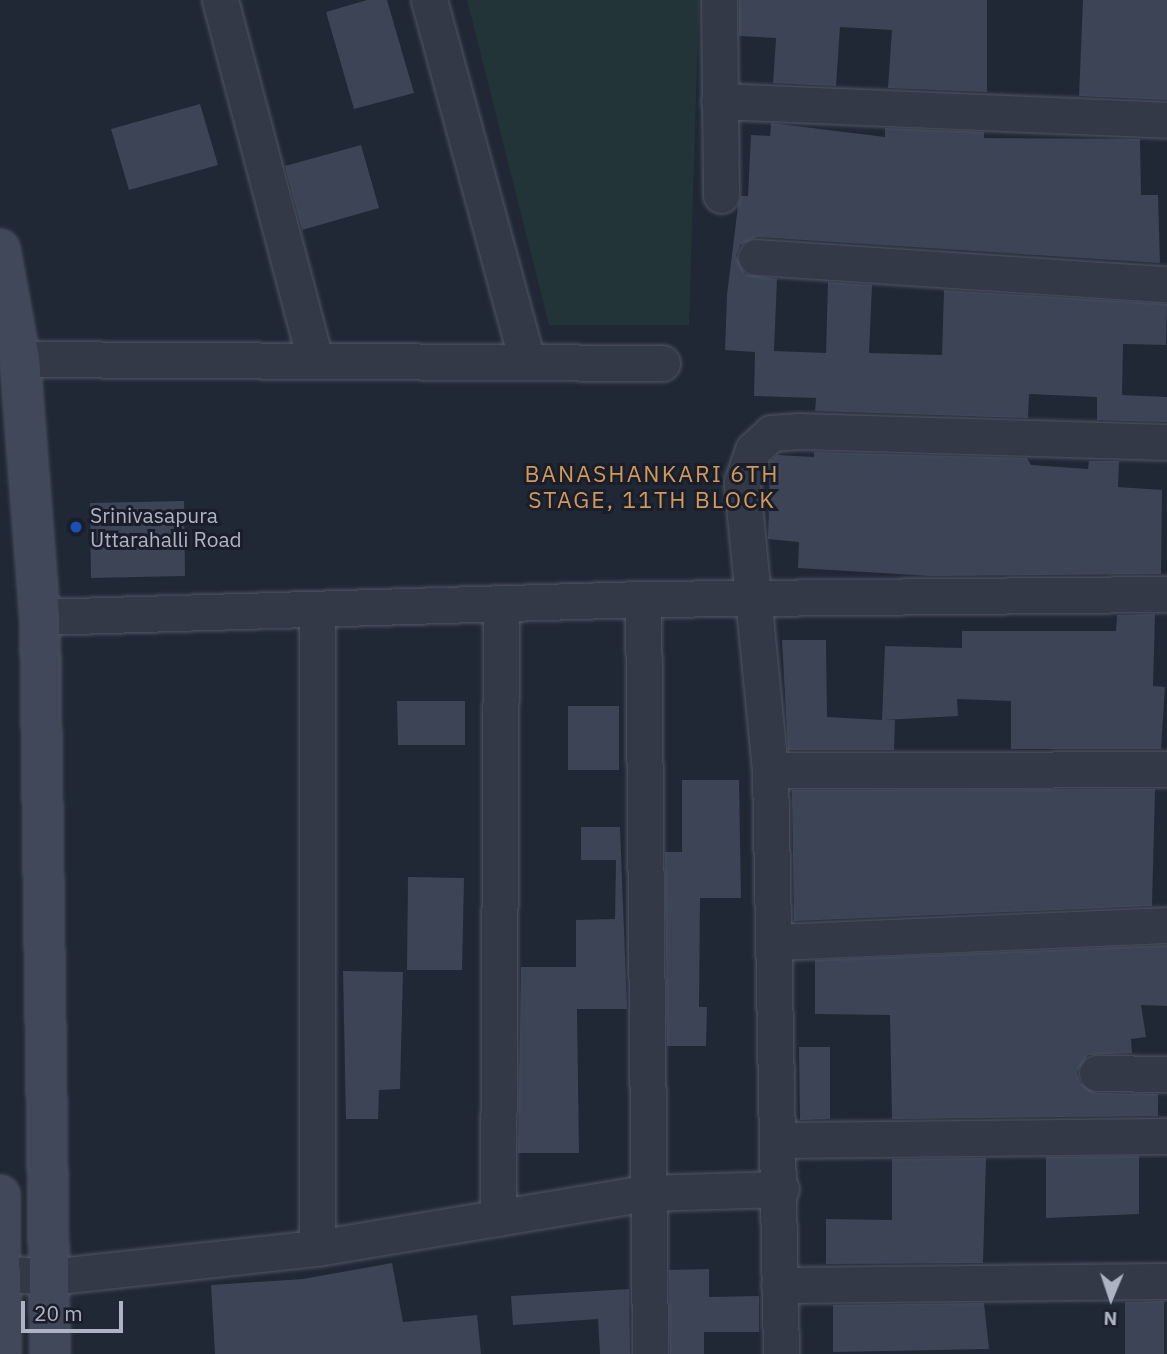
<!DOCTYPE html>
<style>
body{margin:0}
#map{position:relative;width:1167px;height:1354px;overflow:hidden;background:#202735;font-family:"IBM Plex Sans",sans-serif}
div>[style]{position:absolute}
.green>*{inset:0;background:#223438}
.building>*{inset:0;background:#3c4456}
.roads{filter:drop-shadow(0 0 2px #505664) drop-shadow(0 0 2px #505664)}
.minor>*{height:35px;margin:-17.5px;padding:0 17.5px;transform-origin:17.5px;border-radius:17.5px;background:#333946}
.secondary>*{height:38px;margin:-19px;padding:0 19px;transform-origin:19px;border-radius:19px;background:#414859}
.dots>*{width:19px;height:19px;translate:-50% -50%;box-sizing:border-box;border:4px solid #191e2a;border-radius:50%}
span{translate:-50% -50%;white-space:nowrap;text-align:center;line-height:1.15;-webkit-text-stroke:6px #191e2a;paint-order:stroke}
.poi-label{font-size:21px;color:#adb3c3}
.left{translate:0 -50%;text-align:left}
.neighbourhood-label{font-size:23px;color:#d1995a;letter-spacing:2px}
.north{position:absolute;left:1076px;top:1263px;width:70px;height:70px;-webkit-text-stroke:5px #191e2a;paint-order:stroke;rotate:182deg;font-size:19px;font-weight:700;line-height:28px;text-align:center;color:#adb3c3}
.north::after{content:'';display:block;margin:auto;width:24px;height:32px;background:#adb3c3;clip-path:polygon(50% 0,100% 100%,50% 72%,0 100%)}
.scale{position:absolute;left:21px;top:1301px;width:102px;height:32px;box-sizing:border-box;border:4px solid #adb3c3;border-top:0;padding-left:9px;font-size:21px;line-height:24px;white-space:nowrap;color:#adb3c3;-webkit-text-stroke:5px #191e2a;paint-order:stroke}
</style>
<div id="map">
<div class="green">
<div style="clip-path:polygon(467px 0,699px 0,689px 325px,549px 325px)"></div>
</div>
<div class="building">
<div style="clip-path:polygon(367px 0,387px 0,414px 93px,354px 109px,326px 12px)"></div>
<div style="clip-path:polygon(739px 0,987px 0,987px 92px,888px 88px,892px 30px,840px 27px,836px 86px,773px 83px,776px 38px,739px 36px)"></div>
<div style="clip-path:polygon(1083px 0,1167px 0,1167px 100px,1079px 96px)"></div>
<div style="clip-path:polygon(200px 104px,218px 165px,129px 190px,111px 129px)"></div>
<div style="clip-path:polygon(771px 123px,885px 137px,885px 128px,984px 132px,984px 138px,1140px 139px,1141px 195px,1158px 195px,1160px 263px,757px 237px,740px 245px,736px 256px,745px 274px,777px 279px,774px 351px,826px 353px,828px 282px,872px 285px,869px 353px,942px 355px,944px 290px,1167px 304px,1166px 345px,1123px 344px,1122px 395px,1167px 397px,1167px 422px,1097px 420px,1097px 397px,1029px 394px,1028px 418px,815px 411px,816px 398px,754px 396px,755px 352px,725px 350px,727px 295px,738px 206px,741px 196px,748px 196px,751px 135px,770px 136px)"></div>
<div style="clip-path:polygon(361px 145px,379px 208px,302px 230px,285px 166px)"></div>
<div style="clip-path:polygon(814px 452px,1027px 458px,1031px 465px,1088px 469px,1089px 461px,1119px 461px,1118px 487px,1162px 490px,1161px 574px,931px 576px,798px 568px,799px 542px,768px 539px,770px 462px,777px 455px,814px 457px)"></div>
<div style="clip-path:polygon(184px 501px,185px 576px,91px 578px,90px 503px)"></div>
<div style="clip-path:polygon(1155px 614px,1153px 686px,1165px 687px,1161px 749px,1011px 749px,1011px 701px,957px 699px,958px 716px,884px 720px,895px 720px,894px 750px,788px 750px,782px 640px,826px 640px,827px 717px,882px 720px,885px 646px,962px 648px,962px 631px,1116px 631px,1117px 615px)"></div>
<div style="clip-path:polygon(397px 701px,465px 701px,465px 745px,398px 745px)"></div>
<div style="clip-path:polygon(568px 706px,619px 706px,619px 770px,568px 770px)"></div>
<div style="clip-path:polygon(682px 780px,739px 780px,741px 898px,700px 898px,699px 1007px,707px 1007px,706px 1046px,667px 1046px,665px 852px,682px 852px)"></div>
<div style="clip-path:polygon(1155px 789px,1152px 906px,794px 921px,792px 790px)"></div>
<div style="clip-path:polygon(581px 827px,620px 827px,627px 1009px,577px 1009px,579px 1153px,518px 1153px,521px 967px,576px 967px,576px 920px,615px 919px,616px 860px,581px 860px)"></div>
<div style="clip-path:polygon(408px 877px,464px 878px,462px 970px,407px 970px)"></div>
<div style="clip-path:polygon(1167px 945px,1167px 1006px,1141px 1005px,1146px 1037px,1131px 1039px,1132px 1053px,1088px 1055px,1077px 1072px,1080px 1083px,1096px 1093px,1158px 1094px,1158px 1116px,892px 1119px,890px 1015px,815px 1014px,815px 960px)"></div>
<div style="clip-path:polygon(343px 971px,403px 972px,400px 1089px,379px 1090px,378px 1119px,346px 1119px)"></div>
<div style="clip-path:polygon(799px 1047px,830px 1047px,830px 1119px,800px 1120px)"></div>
<div style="clip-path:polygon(1139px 1156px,1139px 1214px,1046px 1218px,1046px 1157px)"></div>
<div style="clip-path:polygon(986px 1158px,983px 1263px,826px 1264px,826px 1219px,892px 1220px,892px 1159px)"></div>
<div style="clip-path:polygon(392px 1263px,403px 1322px,477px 1315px,481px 1354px,215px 1354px,211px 1285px,303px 1279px)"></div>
<div style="clip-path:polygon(709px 1269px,709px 1297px,759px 1296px,759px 1332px,704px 1332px,704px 1354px,670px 1354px,669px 1270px)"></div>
<div style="clip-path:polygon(629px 1289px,630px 1354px,600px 1354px,598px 1319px,513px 1325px,511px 1296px)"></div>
<div style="clip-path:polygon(1164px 1301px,1164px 1354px,1125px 1354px,1125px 1302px)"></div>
<div style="clip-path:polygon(984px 1303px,989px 1349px,833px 1352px,833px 1305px)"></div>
</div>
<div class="roads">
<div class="minor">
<div style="left:220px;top:0;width:372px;rotate:75.2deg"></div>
<div style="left:429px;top:0;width:374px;rotate:74.8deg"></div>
<div style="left:719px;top:0;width:195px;rotate:89.4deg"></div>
<div style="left:719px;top:101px;width:448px;rotate:2.4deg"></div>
<div style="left:756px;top:257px;width:412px;rotate:3.8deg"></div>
<div style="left:20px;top:359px;width:642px;rotate:0.36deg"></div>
<div style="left:643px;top:599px;width:755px;rotate:89.47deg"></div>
<div style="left:317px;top:610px;width:638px;rotate:90deg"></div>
<div style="left:40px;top:617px;width:603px;rotate:-1.71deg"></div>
<div style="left:643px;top:599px;width:524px;rotate:-0.55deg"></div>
<div style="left:770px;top:770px;width:397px;rotate:-0.1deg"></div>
<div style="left:777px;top:942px;width:390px;rotate:-2.5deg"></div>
<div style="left:1097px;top:1073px;width:70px;rotate:0.8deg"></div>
<div style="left:781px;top:1140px;width:386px;rotate:-0.6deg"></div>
<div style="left:498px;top:1218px;width:615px;rotate:-89.72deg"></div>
<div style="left:0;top:1273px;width:49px;rotate:4.7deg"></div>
<div style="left:49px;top:1277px;width:270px;rotate:-6.2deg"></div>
<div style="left:317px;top:1248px;width:334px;rotate:-9.5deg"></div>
<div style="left:646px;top:1193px;width:135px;rotate:-1.7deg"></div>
<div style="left:779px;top:1285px;width:388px;rotate:-0.6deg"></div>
<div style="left:781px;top:1354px;width:584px;rotate:-91.08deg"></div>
<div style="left:770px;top:770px;width:289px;rotate:-95.6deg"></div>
<div style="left:742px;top:482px;width:34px;rotate:-71deg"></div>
<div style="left:753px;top:450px;width:25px;rotate:-43deg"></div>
<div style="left:771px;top:433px;width:28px;rotate:-4deg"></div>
<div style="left:799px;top:431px;width:368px;rotate:1.7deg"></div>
</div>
<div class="secondary">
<div style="left:0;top:249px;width:112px;rotate:79.7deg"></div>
<div style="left:20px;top:359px;width:259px;rotate:85.6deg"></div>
<div style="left:40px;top:617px;width:737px;rotate:89.22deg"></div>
<div style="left:0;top:1195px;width:159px;rotate:89.6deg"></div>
</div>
</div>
<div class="dots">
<div style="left:76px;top:527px;background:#1a4fb4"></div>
</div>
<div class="poi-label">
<span class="left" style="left:90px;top:527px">Srinivasapura<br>Uttarahalli Road</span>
</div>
<div class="neighbourhood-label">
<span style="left:652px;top:486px">BANASHANKARI 6TH<br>STAGE, 11TH BLOCK</span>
</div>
<div class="north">N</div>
<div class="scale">20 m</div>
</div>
